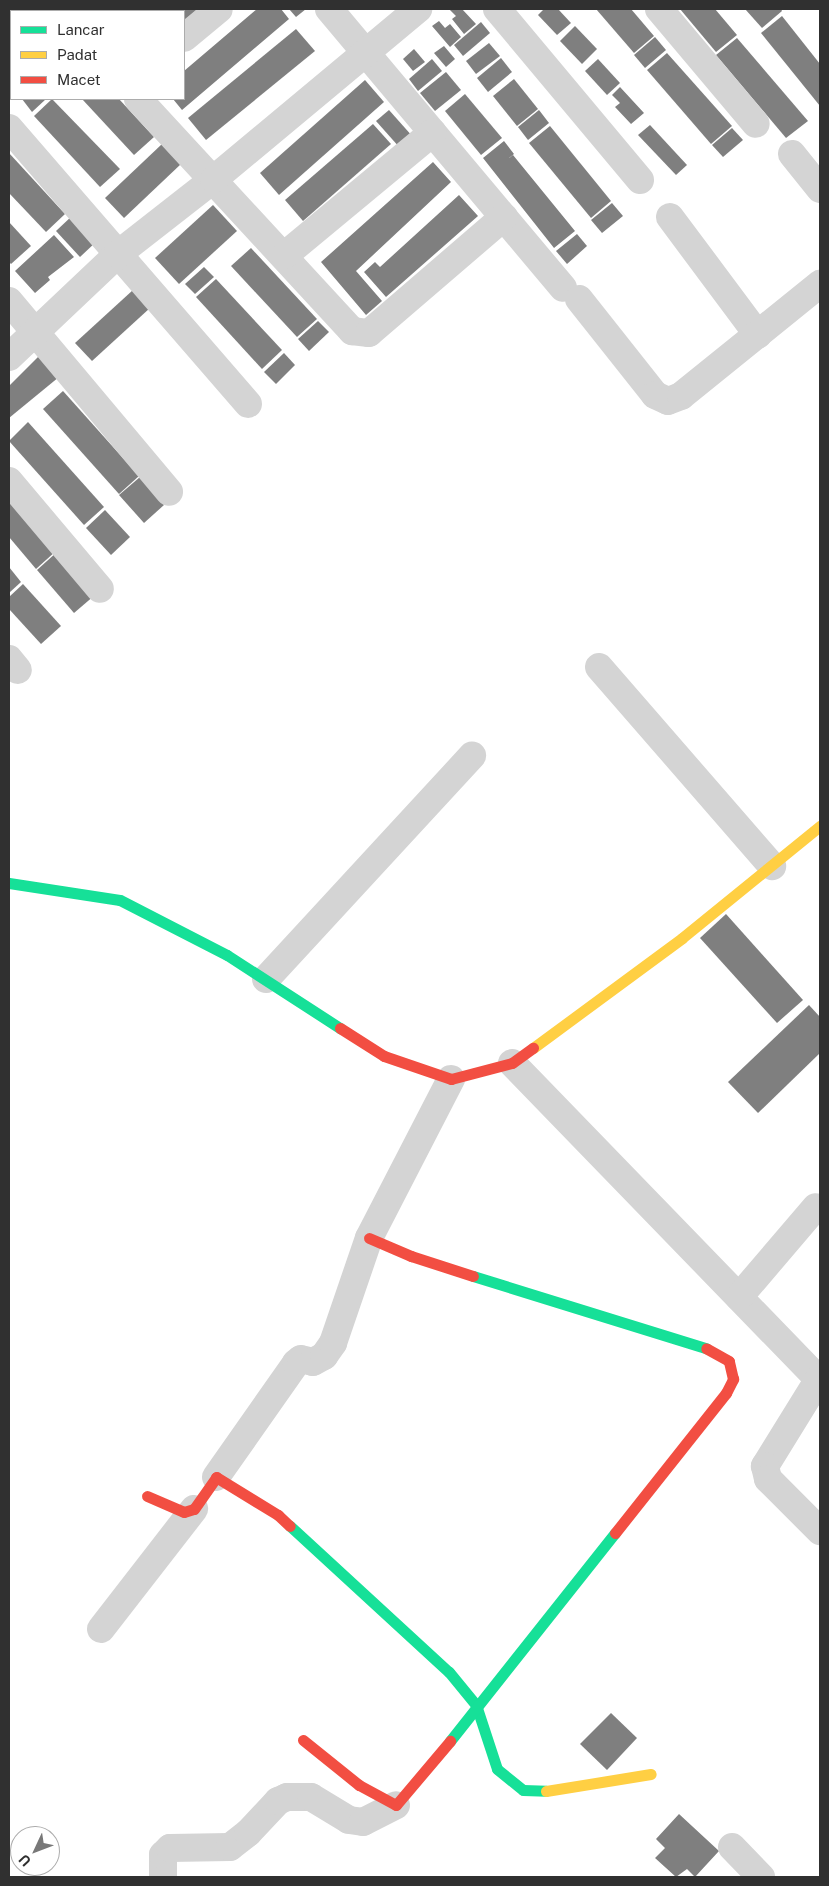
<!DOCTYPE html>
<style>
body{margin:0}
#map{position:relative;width:829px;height:1886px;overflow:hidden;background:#fff;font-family:"Public Sans",sans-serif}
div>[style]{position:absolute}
.building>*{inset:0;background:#7f7f7f}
.street>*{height:28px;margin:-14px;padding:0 14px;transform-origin:14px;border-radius:14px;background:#d4d4d4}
.fast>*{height:11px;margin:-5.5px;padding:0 5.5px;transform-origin:5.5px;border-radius:5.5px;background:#16e098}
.slow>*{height:11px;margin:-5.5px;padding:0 5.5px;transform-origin:5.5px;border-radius:5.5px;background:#ffcf43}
.jam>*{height:11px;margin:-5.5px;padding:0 5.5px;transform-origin:5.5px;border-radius:5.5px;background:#f24e42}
span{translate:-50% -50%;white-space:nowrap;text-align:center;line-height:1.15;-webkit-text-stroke:5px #fff;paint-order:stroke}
.frame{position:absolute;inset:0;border:10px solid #303030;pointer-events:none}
.legend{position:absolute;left:10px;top:10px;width:175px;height:90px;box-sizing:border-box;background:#fff;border:1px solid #acacac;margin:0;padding:6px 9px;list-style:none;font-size:15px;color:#303030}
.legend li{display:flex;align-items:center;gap:10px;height:25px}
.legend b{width:25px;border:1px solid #acacac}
.north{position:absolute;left:10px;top:1826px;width:50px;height:50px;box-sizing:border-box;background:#fff;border:1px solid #acacac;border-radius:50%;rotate:227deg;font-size:14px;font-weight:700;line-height:20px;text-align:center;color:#303030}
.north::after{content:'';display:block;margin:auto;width:18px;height:22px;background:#787878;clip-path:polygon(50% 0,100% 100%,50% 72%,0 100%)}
</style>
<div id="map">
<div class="building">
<div style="clip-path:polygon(9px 9px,37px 9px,39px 11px,11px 11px,11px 21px)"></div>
<div style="clip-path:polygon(104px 9px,136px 9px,133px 11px)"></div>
<div style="clip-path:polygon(153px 9px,198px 9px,184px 21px,184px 11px,150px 11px)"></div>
<div style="clip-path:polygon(257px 9px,281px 9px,289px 19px,182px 110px,173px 99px,184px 99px,184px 71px)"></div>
<div style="clip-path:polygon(289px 9px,306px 9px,296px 17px)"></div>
<div style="clip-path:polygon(449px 9px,462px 9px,476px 24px,464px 34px,452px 19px,456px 16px)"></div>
<div style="clip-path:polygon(544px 9px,558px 9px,571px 23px,557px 35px,538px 15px)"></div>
<div style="clip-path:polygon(596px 9px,631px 9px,654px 36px,634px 53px)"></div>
<div style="clip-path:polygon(680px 9px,715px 9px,737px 35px,716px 52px)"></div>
<div style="clip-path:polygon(745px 9px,781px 9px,782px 11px,762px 28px)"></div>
<div style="clip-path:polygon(782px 16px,820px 64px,820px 106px,761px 33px)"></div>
<div style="clip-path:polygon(439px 21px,445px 28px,450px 24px,461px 37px,450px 47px,432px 26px)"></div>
<div style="clip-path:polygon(481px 22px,490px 33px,463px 56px,454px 45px)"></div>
<div style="clip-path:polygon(575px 26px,597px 49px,582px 64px,560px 41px)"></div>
<div style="clip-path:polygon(296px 29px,315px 51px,206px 140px,188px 118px)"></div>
<div style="clip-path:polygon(655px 37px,666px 50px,645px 68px,634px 55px)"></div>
<div style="clip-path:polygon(737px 38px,808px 121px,786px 138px,716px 55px)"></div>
<div style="clip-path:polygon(489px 43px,500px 56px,476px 74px,466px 61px)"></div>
<div style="clip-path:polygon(444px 46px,455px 59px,446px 67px,434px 53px)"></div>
<div style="clip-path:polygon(9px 47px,11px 50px,11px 90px,9px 87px)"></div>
<div style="clip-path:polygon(414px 49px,425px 62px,413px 71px,403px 59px)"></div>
<div style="clip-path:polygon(667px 53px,732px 126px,711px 144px,647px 70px)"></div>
<div style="clip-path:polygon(501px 58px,512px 72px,488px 92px,477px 78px)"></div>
<div style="clip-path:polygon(432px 59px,442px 71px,418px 91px,409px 79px)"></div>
<div style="clip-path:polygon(598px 59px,620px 83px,607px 95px,585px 71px)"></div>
<div style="clip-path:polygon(446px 72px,461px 90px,435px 111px,420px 93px)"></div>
<div style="clip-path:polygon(514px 79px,538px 109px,517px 126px,493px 96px)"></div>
<div style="clip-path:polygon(365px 80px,384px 102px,279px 195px,260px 173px)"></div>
<div style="clip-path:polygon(620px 87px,644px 113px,631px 124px,615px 107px,620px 103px,612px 95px)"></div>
<div style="clip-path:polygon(465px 94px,502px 138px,481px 155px,445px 111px)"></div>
<div style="clip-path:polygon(22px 99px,46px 99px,32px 112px)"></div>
<div style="clip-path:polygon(52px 99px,120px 169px,100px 187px,34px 116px)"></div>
<div style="clip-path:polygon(82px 99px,119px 99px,154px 137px,134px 155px)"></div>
<div style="clip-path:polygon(389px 110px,413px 137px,400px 148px,376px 121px)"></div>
<div style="clip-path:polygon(539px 110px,549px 123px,528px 140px,518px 127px)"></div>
<div style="clip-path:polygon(373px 124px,391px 144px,303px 221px,285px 200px)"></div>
<div style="clip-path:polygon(650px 125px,687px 165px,676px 175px,638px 135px)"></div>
<div style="clip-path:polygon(550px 126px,611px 201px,591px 218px,529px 143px)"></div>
<div style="clip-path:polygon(732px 128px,743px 140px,723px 157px,712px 145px)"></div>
<div style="clip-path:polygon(504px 141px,514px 154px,499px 166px,513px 155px,575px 231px,554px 248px,483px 158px)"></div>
<div style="clip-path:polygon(162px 144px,181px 164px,124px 218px,105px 198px)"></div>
<div style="clip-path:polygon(9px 153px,65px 214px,46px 232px,9px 193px)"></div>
<div style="clip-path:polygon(433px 162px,451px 182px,356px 271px,382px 301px,366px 315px,321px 262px)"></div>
<div style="clip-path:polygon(459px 195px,478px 216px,386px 297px,364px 272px,375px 262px,380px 267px)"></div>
<div style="clip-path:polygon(612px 203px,623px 216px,602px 233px,591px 220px)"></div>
<div style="clip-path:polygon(213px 205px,237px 231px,179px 284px,155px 258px)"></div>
<div style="clip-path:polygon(73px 215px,97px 241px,80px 257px,56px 231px)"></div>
<div style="clip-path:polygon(9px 222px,31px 246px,11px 264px,9px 262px)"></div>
<div style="clip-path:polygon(577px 234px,587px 246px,567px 264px,556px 251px)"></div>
<div style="clip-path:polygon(54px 235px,74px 257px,48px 277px,50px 280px,35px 293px,15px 271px)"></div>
<div style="clip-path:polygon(251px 248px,317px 319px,297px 337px,231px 266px)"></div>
<div style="clip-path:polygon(204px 267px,214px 277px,195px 294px,185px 284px)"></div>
<div style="clip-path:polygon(216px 279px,282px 350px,262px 369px,196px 297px)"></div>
<div style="clip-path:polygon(133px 290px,150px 308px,92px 361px,75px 343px)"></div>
<div style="clip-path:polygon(318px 321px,329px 332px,309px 351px,298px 339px)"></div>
<div style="clip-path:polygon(284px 353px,295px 365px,276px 384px,264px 372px)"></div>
<div style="clip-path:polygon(39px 356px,59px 377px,9px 418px,9px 386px)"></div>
<div style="clip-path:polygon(63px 391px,139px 476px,119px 494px,43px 409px)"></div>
<div style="clip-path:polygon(28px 422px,104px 507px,84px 525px,9px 441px)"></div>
<div style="clip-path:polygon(140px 477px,164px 505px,144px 523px,119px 495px)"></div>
<div style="clip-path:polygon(9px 497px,56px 551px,36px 569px,9px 537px)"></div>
<div style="clip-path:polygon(105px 510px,130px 537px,111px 555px,86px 528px)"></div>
<div style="clip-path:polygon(57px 552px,95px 595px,74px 613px,37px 570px)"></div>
<div style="clip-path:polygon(9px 567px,21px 582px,9px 593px)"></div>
<div style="clip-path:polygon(23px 584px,61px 626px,41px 644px,9px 609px,9px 597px)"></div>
<div style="clip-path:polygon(726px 914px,803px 1000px,777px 1023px,700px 938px)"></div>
<div style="clip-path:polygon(809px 1005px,820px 1017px,820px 1053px,758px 1113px,728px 1082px)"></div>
<div style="clip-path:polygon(611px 1713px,637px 1738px,607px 1770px,580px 1744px)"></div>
<div style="clip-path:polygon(679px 1814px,719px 1851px,695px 1877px,687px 1869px,676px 1877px,655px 1858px,665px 1848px,656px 1839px)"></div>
</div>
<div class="street">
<div style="left:62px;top:9px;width:3px;rotate:45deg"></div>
<div style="left:329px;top:9px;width:364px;rotate:50deg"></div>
<div style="left:497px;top:9px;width:223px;rotate:50.1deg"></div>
<div style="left:659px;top:9px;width:150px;rotate:49.9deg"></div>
<div style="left:184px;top:38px;width:45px;rotate:-39.6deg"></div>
<div style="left:138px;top:99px;width:316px;rotate:47.3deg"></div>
<div style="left:352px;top:331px;width:17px;rotate:7deg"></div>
<div style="left:369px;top:333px;width:178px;rotate:-40.7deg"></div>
<div style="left:9px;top:128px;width:365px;rotate:49.1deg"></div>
<div style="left:792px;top:154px;width:45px;rotate:51.3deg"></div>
<div style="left:670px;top:217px;width:147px;rotate:53.3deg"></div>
<div style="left:285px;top:255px;width:192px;rotate:-39.7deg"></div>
<div style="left:579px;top:299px;width:122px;rotate:51.6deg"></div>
<div style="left:655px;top:395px;width:14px;rotate:25deg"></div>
<div style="left:668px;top:401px;width:14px;rotate:-21deg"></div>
<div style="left:681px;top:396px;width:179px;rotate:-38.9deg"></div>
<div style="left:9px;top:301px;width:249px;rotate:50deg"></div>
<div style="left:9px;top:357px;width:150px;rotate:-43.4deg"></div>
<div style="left:118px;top:254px;width:122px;rotate:-38deg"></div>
<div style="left:214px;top:179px;width:266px;rotate:-39.8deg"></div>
<div style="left:9px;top:481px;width:141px;rotate:49.9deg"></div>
<div style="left:9px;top:659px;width:14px;rotate:51deg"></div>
<div style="left:599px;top:667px;width:264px;rotate:49deg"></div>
<div style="left:266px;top:979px;width:304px;rotate:-47.3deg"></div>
<div style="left:512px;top:1063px;width:443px;rotate:45.9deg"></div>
<div style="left:739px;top:1297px;width:118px;rotate:-49.5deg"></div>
<div style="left:820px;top:1377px;width:105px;rotate:121.7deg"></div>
<div style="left:765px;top:1466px;width:13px;rotate:77deg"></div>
<div style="left:768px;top:1479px;width:74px;rotate:45deg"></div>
<div style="left:216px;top:1477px;width:139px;rotate:-54.9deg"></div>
<div style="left:296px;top:1363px;width:6px;rotate:-39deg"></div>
<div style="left:301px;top:1359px;width:12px;rotate:14deg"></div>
<div style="left:313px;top:1362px;width:13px;rotate:-29deg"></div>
<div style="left:324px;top:1356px;width:16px;rotate:-55deg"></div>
<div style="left:333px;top:1343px;width:111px;rotate:-71.1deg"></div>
<div style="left:369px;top:1238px;width:179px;rotate:-62.7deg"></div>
<div style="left:101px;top:1629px;width:152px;rotate:-52.2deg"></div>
<div style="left:732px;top:1847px;width:42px;rotate:46deg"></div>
<div style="left:163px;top:1877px;width:22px;rotate:-90deg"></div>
<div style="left:163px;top:1855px;width:10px;rotate:-45deg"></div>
<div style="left:170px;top:1848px;width:60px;rotate:-1deg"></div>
<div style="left:230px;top:1847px;width:23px;rotate:-38deg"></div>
<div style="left:248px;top:1833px;width:44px;rotate:-46.8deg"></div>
<div style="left:278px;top:1801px;width:10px;rotate:-24deg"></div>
<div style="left:287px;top:1797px;width:24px"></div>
<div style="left:311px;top:1797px;width:44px;rotate:31.2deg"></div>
<div style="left:349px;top:1820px;width:14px;rotate:8deg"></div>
<div style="left:363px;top:1822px;width:37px;rotate:-27deg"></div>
</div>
<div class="fast">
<div style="left:9px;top:883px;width:112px;rotate:8.7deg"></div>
<div style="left:120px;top:900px;width:120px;rotate:27.2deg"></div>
<div style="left:227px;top:955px;width:135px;rotate:32.9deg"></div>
<div style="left:473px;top:1276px;width:244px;rotate:17.2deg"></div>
<div style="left:290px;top:1526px;width:216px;rotate:42.6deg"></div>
<div style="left:449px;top:1672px;width:43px;rotate:50.7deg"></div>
<div style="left:476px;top:1705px;width:67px;rotate:71.8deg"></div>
<div style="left:497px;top:1769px;width:33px;rotate:39deg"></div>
<div style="left:523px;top:1790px;width:23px;rotate:2deg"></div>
<div style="left:450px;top:1741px;width:265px;rotate:-51.6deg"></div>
</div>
<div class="slow">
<div style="left:533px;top:1048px;width:185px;rotate:-36.4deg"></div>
<div style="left:682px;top:938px;width:178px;rotate:-39.1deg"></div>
<div style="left:546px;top:1791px;width:106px;rotate:-9.2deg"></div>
</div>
<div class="jam">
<div style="left:340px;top:1028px;width:52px;rotate:32.5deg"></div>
<div style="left:384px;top:1056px;width:71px;rotate:18.9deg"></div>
<div style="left:451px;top:1079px;width:63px;rotate:-14.7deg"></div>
<div style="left:512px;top:1063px;width:26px;rotate:-36deg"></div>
<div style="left:369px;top:1238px;width:46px;rotate:23.2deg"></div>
<div style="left:411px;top:1256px;width:65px;rotate:17.9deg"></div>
<div style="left:147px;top:1496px;width:40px;rotate:23.4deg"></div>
<div style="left:184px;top:1512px;width:10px;rotate:-17deg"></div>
<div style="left:194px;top:1509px;width:39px;rotate:-55deg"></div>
<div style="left:216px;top:1477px;width:73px;rotate:31.5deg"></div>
<div style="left:278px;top:1515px;width:16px;rotate:43deg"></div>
<div style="left:615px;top:1533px;width:179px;rotate:-51.6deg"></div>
<div style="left:726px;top:1393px;width:16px;rotate:-63deg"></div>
<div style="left:733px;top:1379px;width:18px;rotate:-103deg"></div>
<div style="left:729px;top:1361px;width:26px;rotate:-151deg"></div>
<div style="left:303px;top:1740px;width:72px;rotate:38.8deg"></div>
<div style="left:359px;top:1785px;width:42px;rotate:28.4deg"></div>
<div style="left:396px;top:1805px;width:84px;rotate:-49.8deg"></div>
</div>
<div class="frame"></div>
<ul class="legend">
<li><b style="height:6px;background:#16e098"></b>Lancar</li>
<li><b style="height:6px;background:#ffcf43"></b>Padat</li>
<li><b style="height:6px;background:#f24e42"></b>Macet</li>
</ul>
<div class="north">U</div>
</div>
